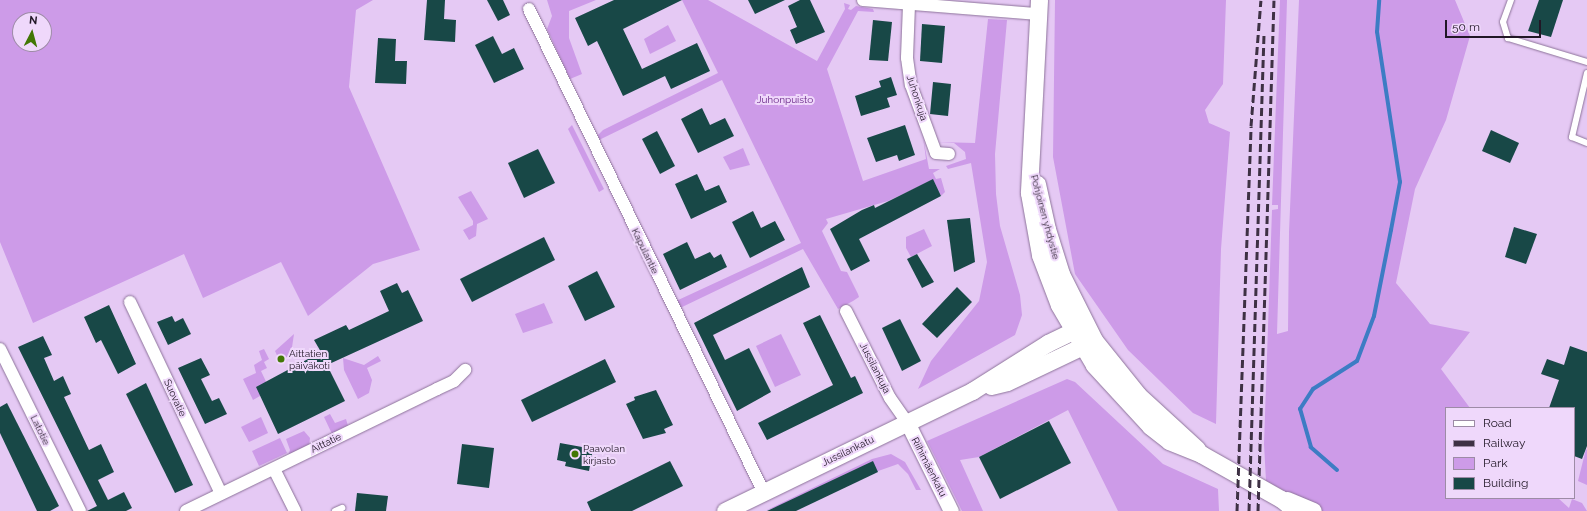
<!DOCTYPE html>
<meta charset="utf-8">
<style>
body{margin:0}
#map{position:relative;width:1587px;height:511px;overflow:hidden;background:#e5c9f4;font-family:Raleway,sans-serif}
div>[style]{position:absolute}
.green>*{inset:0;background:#cd9be8}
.stream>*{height:4px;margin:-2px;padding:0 2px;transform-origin:2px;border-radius:2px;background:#3d7cc4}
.building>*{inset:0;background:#184847}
.roads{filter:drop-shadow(0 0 1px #8d739a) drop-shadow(0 0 1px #8d739a)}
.service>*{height:6px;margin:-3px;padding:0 3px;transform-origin:3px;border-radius:3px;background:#fff}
.minor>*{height:12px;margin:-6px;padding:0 6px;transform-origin:6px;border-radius:6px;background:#fff}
.tertiary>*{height:15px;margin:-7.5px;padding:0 7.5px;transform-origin:7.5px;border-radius:7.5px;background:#fff}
.secondary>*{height:17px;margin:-8.5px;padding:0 8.5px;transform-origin:8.5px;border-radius:8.5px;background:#fff}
.rail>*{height:3px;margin-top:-1.5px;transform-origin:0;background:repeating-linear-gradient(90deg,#3e3144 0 8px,transparent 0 12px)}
.dots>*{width:11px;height:11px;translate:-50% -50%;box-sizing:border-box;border:2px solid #efd8fb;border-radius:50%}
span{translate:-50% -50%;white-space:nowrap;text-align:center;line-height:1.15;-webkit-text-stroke:4px #efd8fb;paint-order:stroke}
.street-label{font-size:10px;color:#211726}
.park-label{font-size:10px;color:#6a2788}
.poi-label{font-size:10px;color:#211726}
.left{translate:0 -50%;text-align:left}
.legend{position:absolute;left:1445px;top:407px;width:130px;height:92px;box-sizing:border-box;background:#efd8fb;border:1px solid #9d8ba6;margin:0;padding:5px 7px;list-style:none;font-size:12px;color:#211726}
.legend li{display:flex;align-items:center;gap:8px;height:20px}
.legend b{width:20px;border:1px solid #9d8ba6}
.north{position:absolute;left:12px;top:12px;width:40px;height:40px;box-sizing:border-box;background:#efd8fb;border:1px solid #9d8ba6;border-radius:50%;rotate:6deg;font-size:11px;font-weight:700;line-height:16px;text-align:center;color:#211726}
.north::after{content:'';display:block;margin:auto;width:14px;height:18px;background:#427705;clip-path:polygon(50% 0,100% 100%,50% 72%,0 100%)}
.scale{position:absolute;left:1445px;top:20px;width:96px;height:18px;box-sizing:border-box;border:2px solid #211726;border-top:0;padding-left:5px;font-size:12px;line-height:14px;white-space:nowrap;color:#211726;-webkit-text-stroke:3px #efd8fb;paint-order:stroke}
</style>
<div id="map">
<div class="green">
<div style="clip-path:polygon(evenodd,0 0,373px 0,356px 10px,349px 87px,420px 250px,373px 264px,308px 316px,281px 262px,203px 298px,184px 254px,33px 323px,0 242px,0 0,20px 20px,44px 20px,44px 44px,20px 44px,20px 20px)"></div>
<div style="clip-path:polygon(547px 0,596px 0,569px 11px,569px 38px,582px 74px,570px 79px,547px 29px,552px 16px)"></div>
<div style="clip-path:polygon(682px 0,708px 0,817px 61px,845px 9px,844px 3px,850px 5px,848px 9px,851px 10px,856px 6px,873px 9px,874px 12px,858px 11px,827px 69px,863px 181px,926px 159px,923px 137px,929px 169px,940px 169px,933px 173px,936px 179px,941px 178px,945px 192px,941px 196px,933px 180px,888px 201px,826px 219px,828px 223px,822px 231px,841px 271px,847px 272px,858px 294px,859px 297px,853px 301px,838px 309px,803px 249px,680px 308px,676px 301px,801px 243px,722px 80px,599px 140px,598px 135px,603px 130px,718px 73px)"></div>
<div style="clip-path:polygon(1055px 0,1226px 0,1223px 84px,1205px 110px,1209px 123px,1230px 132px,1221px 249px,1216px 424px,1193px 413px,1128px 350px,1075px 274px,1053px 157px)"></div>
<div style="clip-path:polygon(1280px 0,1287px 0,1277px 334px,1288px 331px,1289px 232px,1299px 0,1455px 0,1470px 36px,1446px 120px,1415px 189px,1396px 283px,1430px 324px,1470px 332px,1441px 369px,1470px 408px,1446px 408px,1446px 498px,1558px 498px,1569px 508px,1572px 499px,1582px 503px,1587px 511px,1322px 511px,1266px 481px,1264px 444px,1272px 210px,1278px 209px,1278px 205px,1272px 205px)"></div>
<div style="clip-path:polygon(988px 19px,1007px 20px,995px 154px,996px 194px,1000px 226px,1020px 295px,1022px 315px,1015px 335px,918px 389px,931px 361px,979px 301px,987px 262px,971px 163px,948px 169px,946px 166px,966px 159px,965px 152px,954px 143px,937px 142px,975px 143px)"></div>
<div style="clip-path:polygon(668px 25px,676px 41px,650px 54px,644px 39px)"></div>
<div style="clip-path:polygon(572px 125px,604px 189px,599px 192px,568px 129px)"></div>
<div style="clip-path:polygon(743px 148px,750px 165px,730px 170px,723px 157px)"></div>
<div style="clip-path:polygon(471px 191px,488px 219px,477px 224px,476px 236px,469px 240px,463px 230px,473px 225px,473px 221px,458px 197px)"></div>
<div style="clip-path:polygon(924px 229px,932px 246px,911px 257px,906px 248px,906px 237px)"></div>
<div style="clip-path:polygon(544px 303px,553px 323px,523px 333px,515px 314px)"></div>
<div style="clip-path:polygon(294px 334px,291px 354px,280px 362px,275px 351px)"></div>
<div style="clip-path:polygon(781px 334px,801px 375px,775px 387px,756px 346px)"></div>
<div style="clip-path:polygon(264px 349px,269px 359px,264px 362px,267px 368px,261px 371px,270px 390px,253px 400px,243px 379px,256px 373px,254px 365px,262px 360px,259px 351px)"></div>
<div style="clip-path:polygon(378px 356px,381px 361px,367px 368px,372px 380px,369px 393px,358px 399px,344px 370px,343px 358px,364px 365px)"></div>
<div style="clip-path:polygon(1067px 379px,1075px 382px,1163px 464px,1218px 489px,1219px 511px,1118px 511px,1068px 410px,979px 457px,960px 460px,983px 511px,962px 511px,927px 441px)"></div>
<div style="clip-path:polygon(330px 414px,335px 423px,346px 419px,348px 426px,332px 434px,324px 417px)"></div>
<div style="clip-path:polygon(261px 417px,268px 433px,249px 442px,241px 427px)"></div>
<div style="clip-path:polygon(304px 431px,310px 438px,309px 446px,288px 456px,290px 450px,286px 439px)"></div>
<div style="clip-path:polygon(280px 438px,287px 453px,259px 466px,252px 451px)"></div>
<div style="clip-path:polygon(1586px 449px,1587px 450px,1587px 485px,1578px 481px)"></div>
<div style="clip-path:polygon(891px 454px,905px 462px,921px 490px,916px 490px,908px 474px,898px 464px,765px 511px,872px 459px)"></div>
</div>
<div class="stream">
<div style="left:1337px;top:470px;width:35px;rotate:-139deg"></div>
<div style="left:1311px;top:447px;width:40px;rotate:-106deg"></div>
<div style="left:1300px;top:409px;width:24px;rotate:-57deg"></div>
<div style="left:1313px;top:389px;width:52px;rotate:-32.5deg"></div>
<div style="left:1357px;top:361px;width:48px;rotate:-69.3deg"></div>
<div style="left:1374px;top:316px;width:88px;rotate:-78.8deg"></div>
<div style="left:1391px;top:230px;width:49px;rotate:-79.4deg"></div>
<div style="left:1400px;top:182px;width:152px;rotate:-98.7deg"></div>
<div style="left:1377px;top:32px;width:32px;rotate:-86deg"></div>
</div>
<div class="building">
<div style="clip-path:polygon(427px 0,445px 0,444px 19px,456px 20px,455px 42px,424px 40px)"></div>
<div style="clip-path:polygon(487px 0,503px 0,510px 15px,498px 21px)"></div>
<div style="clip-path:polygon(614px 0,682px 0,623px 29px,642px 69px,697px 43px,710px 71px,671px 89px,665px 76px,623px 96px,597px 41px,588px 46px,575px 18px)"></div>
<div style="clip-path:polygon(748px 0,785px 0,755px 14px)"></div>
<div style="clip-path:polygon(800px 0,810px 0,825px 32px,796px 44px,790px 30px,797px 27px,788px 6px)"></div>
<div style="clip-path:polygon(1539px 0,1563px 0,1551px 37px,1528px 31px)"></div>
<div style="clip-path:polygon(873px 20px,892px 22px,888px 61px,869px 60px)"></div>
<div style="clip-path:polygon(922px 24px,945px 26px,942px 63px,920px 61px)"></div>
<div style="clip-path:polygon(493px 36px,502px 54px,514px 48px,524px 69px,494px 83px,475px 45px)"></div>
<div style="clip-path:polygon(378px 38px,396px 39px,395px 61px,407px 61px,406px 84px,375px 83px)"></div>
<div style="clip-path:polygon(891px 77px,897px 95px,887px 98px,890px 107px,861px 116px,855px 96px,881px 87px,879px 81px)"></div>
<div style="clip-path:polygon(933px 82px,951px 84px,948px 116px,930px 114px)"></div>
<div style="clip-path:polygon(702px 108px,710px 125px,725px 118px,734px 136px,698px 153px,681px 119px)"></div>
<div style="clip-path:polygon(905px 125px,915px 155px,899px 161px,897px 155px,876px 162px,867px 138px)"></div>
<div style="clip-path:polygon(1491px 130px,1519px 143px,1510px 163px,1482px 151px)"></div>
<div style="clip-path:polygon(657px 131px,675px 166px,660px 174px,642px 139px)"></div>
<div style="clip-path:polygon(538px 149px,555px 183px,524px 198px,508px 163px)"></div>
<div style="clip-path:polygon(697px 174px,705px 191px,719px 185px,727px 202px,691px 219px,675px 184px)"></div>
<div style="clip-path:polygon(933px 179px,941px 196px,859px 239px,870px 261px,851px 271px,830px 229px,862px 210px,874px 205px,875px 208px)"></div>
<div style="clip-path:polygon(753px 211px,761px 228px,775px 221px,785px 240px,750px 258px,732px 222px)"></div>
<div style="clip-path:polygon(970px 218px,975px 262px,954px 272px,947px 220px)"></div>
<div style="clip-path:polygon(1514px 227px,1537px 234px,1526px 264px,1505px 257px)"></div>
<div style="clip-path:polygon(544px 237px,555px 260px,472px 302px,460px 279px)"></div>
<div style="clip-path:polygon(687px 242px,695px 259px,710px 252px,714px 258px,721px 254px,727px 267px,680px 290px,663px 254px)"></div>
<div style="clip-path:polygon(917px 254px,934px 282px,922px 288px,907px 259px)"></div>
<div style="clip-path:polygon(802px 267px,810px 287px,713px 335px,725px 360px,749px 348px,771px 392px,737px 411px,694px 323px)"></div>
<div style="clip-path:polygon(597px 271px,615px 307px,585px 321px,568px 286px)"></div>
<div style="clip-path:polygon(397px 283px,402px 293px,408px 290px,423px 321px,327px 365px,345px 401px,278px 434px,256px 387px,321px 352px,314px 340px,346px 325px,349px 330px,389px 311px,380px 291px)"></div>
<div style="clip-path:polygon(957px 287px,972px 302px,937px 338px,922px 324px)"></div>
<div style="clip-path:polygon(109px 305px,136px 364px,118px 374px,101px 340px,96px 343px,84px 317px)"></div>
<div style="clip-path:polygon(820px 315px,851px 378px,855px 376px,863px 393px,767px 440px,758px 423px,833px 385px,803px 323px)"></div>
<div style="clip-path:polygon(172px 316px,175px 322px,183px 318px,191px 334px,168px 345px,157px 322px)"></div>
<div style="clip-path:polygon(900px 319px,921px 361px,902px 371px,882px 328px)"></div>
<div style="clip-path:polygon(43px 336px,52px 355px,44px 358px,54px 381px,63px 376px,71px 394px,64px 397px,89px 450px,101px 444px,114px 472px,98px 480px,108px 500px,124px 492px,132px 508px,126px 511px,87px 511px,97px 506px,92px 496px,18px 347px)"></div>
<div style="clip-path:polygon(1570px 346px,1587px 352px,1587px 446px,1582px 459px,1574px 456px,1574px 408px,1549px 408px,1559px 380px,1541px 374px,1547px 359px,1564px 365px)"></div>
<div style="clip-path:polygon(201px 358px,210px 375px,201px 379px,212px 401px,219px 398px,227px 414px,205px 424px,178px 368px)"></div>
<div style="clip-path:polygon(605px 359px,616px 382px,532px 422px,521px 400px)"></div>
<div style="clip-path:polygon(146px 383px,193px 485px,175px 493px,126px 394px)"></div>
<div style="clip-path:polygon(656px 390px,673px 425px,664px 429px,666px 433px,643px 439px,626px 404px,635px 400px,634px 397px)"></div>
<div style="clip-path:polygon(7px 403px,59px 506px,50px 511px,37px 511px,0 433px,0 407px)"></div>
<div style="clip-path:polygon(1049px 421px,1071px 463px,1000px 499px,979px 457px)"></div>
<div style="clip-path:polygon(560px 443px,593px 449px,589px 471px,565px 466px,566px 462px,557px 460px)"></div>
<div style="clip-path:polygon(462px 444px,494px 448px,489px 488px,457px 484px)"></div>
<div style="clip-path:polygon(670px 461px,683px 486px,632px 511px,591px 511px,587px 502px)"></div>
<div style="clip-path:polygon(873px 461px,878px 472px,796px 511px,767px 511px)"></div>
<div style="clip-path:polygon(357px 493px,388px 496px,386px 511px,355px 511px)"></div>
</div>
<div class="roads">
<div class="service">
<div style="left:1511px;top:0;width:23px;rotate:110deg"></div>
<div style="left:1503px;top:22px;width:17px;rotate:73deg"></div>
<div style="left:1508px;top:38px;width:83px;rotate:16.9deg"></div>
<div style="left:1587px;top:73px;width:66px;rotate:103.2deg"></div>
<div style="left:1572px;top:137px;width:16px;rotate:22deg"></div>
<div style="left:335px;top:511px;width:8px;rotate:-23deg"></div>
</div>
<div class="minor">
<div style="left:863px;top:0;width:176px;rotate:4.6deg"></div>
<div style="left:909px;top:5px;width:53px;rotate:92.2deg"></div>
<div style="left:907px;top:58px;width:27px;rotate:82deg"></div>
<div style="left:911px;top:85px;width:72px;rotate:69.8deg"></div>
<div style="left:936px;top:153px;width:13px;rotate:4deg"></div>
<div style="left:529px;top:9px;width:538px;rotate:64.1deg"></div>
<div style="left:130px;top:302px;width:212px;rotate:64.6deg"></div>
<div style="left:846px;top:311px;width:97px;rotate:63.2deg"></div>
<div style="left:890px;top:398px;width:29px;rotate:55deg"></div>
<div style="left:0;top:349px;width:181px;rotate:63.7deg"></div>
<div style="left:274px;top:469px;width:47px;rotate:63.4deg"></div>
<div style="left:186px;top:511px;width:279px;rotate:-25.9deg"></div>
<div style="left:437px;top:389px;width:19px;rotate:-25deg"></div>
<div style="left:454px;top:381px;width:16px;rotate:-45deg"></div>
</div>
<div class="tertiary">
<div style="left:907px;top:422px;width:99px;rotate:63.7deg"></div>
</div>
<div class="secondary">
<div style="left:1039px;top:0;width:193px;rotate:93deg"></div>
<div style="left:1029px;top:193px;width:63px;rotate:79.9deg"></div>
<div style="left:1040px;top:255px;width:53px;rotate:69.2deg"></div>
<div style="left:1059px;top:305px;width:69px;rotate:59.7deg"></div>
<div style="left:1094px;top:365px;width:83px;rotate:47.4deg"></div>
<div style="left:1150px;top:426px;width:24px;rotate:38deg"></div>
<div style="left:1169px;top:441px;width:35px;rotate:22deg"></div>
<div style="left:1201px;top:454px;width:92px;rotate:29.4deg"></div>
<div style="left:1281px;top:499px;width:19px;rotate:39deg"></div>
<div style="left:1037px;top:184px;width:46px;rotate:77.5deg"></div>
<div style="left:1047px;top:229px;width:47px;rotate:72.7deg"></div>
<div style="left:1061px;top:274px;width:74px;rotate:63.4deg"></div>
<div style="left:1094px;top:340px;width:70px;rotate:51.3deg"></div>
<div style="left:1138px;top:395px;width:80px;rotate:42.5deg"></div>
<div style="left:991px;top:386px;width:16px;rotate:-14deg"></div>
<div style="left:1007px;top:382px;width:93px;rotate:-25.5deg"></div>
<div style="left:1287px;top:500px;width:28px;rotate:23deg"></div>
<div style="left:725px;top:511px;width:275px;rotate:-25.9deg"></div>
<div style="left:972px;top:391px;width:90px;rotate:-32.3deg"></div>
<div style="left:1048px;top:343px;width:41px;rotate:-25.9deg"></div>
</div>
</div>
<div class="rail">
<div style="left:1237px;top:511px;width:385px;rotate:-87.9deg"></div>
<div style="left:1251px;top:126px;width:126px;rotate:-85.5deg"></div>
<div style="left:1249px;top:511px;width:477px;rotate:-88.2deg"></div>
<div style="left:1258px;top:511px;width:511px;rotate:-88.21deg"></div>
</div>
<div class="dots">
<div style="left:281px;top:359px;background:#427705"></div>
<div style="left:575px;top:454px;background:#427705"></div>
</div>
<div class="street-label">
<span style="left:917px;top:98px;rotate:72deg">Juhonkuja</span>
<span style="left:1045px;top:217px;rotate:75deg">Pohjoinen yhdystie</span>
<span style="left:645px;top:251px;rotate:64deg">Kapulantie</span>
<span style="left:875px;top:368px;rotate:63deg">Jussilankuja</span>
<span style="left:175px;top:398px;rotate:65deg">Suovatie</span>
<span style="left:40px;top:430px;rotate:64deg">Latotie</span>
<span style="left:326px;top:443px;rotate:-26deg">Aittatie</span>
<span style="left:848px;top:451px;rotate:-26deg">Jussilankatu</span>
<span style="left:929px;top:467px;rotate:63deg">Riihimäenkatu</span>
</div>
<div class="park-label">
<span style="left:785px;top:100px">Juhonpuisto</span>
</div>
<div class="poi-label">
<span class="left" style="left:289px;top:359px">Aittatien<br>päiväkoti</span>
<span class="left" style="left:583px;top:454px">Paavolan<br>kirjasto</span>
</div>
<ul class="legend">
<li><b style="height:5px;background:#fff"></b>Road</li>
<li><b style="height:5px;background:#3e3144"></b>Railway</li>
<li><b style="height:11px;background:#cd9be8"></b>Park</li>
<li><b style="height:11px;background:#184847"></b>Building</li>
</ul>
<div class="north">N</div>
<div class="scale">50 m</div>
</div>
